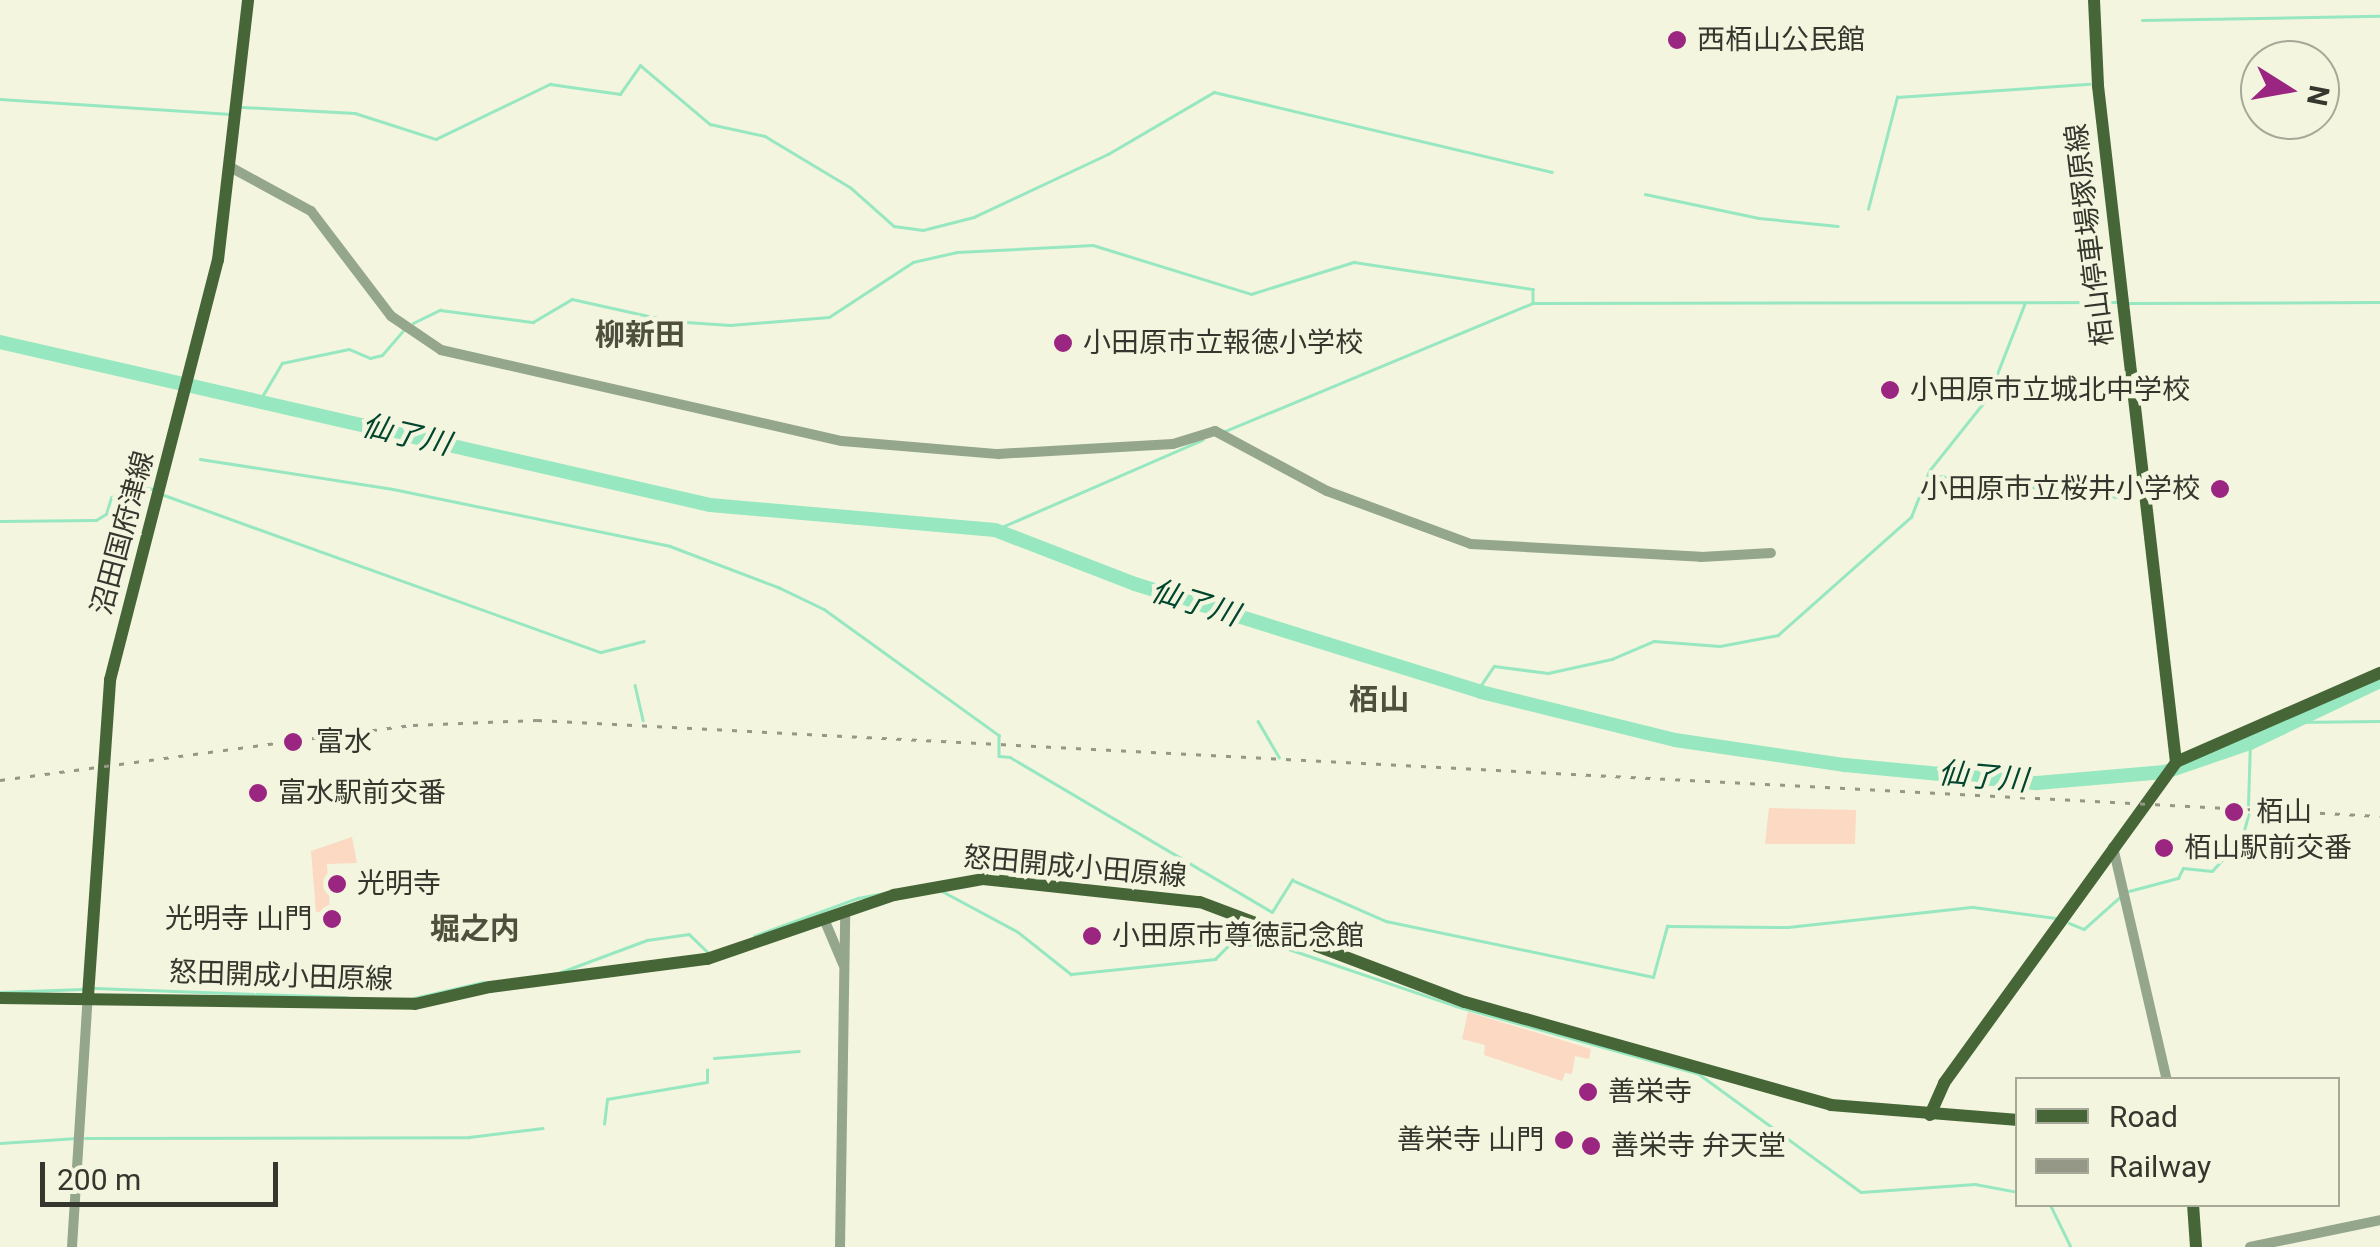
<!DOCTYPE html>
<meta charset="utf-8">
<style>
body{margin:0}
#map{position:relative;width:2380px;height:1247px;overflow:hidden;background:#f3f5df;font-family:Roboto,"Noto Sans JP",sans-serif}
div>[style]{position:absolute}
.green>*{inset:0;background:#fbd9c2}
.stream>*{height:2.5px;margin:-1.25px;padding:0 1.25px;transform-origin:1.25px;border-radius:1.25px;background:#97e7c0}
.river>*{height:14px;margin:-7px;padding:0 7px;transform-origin:7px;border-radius:7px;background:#97e7c0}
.minor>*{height:10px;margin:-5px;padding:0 5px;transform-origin:5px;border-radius:5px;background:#94a68c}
.major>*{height:12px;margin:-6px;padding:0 6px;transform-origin:6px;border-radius:6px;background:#466637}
.rail>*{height:2.5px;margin-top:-1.25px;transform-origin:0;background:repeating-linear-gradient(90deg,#959787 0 5px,transparent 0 15px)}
.dots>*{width:28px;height:28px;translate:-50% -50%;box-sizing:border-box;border:5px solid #f3f5df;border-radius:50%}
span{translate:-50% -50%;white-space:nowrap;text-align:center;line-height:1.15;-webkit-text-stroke:9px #f3f5df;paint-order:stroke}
.poi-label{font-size:28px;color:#35362d}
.left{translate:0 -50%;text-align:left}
.right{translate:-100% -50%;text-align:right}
.street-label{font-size:28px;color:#35362d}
.neighbourhood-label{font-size:30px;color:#4e4f3d;font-weight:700}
.water-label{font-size:30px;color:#00452e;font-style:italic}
.legend{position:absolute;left:2015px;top:1077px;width:325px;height:130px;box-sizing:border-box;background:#f3f5df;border:2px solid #a7a998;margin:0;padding:12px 18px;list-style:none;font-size:30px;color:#35362d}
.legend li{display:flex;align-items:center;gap:20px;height:50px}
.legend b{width:50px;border:2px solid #a7a998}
.north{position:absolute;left:2240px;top:40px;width:100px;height:100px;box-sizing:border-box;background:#f3f5df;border:2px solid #a7a998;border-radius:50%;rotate:101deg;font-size:28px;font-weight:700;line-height:40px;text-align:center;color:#35362d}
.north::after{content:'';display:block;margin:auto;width:35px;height:45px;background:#9b2681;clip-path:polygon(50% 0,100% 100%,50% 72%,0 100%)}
.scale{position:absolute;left:40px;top:1162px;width:238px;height:45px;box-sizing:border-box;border:5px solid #35362d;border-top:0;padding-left:12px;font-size:30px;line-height:35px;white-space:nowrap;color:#35362d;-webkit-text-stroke:8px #f3f5df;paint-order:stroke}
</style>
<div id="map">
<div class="green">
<div style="clip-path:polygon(1769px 808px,1856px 810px,1855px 844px,1765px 844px)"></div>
<div style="clip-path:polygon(352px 837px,357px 863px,327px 864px,330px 912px,316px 912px,311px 851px)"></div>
<div style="clip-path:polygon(1468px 1012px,1591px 1049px,1589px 1059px,1575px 1056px,1572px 1074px,1565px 1073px,1562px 1081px,1484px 1055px,1485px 1045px,1462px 1039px)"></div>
</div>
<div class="stream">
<div style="left:2142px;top:20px;width:238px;rotate:-1deg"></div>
<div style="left:0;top:99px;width:231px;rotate:3.7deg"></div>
<div style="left:242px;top:107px;width:113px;rotate:3deg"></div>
<div style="left:355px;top:113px;width:85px;rotate:17.8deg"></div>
<div style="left:436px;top:139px;width:127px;rotate:-25.8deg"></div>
<div style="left:550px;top:84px;width:71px;rotate:8.1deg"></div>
<div style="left:620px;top:94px;width:35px;rotate:-55deg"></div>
<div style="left:640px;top:65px;width:92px;rotate:40.1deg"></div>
<div style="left:710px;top:124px;width:56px;rotate:12.3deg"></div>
<div style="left:765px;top:136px;width:99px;rotate:31deg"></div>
<div style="left:850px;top:187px;width:59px;rotate:41.6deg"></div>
<div style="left:894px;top:226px;width:29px;rotate:8deg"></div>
<div style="left:923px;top:230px;width:53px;rotate:-14.3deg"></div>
<div style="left:974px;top:217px;width:148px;rotate:-25.2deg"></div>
<div style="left:1108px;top:154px;width:123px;rotate:-30.3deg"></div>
<div style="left:1214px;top:92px;width:347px;rotate:13.3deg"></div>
<div style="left:1645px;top:194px;width:116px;rotate:11.9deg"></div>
<div style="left:1759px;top:218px;width:79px;rotate:5.8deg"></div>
<div style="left:1868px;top:209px;width:116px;rotate:-75.5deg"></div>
<div style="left:1897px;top:97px;width:193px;rotate:-3.9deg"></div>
<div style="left:2127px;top:303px;width:253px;rotate:-0.2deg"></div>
<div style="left:413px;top:323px;width:30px;rotate:-26deg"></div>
<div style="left:440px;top:310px;width:94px;rotate:7.4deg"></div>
<div style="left:533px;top:322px;width:45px;rotate:-30.5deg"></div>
<div style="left:572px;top:299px;width:101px;rotate:12.5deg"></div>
<div style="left:671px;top:321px;width:59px;rotate:3.9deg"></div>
<div style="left:730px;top:325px;width:99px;rotate:-4.6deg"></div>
<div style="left:829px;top:317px;width:100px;rotate:-33.2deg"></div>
<div style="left:913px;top:262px;width:45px;rotate:-12.8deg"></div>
<div style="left:957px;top:252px;width:136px;rotate:-2.9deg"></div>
<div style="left:1093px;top:245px;width:165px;rotate:17.2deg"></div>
<div style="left:1251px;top:294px;width:108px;rotate:-17.3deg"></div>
<div style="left:1354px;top:262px;width:181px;rotate:8.6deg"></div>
<div style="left:1533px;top:289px;width:12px;rotate:90deg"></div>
<div style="left:260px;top:400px;width:43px;rotate:-59.3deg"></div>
<div style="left:282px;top:363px;width:68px;rotate:-11.8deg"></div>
<div style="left:349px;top:349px;width:23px;rotate:23deg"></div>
<div style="left:370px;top:358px;width:12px;rotate:-14deg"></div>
<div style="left:382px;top:355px;width:32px;rotate:-49deg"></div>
<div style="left:1223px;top:432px;width:336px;rotate:-22.6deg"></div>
<div style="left:1533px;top:303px;width:586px;rotate:-0.1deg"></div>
<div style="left:200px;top:459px;width:195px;rotate:8.8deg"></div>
<div style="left:393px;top:489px;width:283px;rotate:11.6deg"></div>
<div style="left:670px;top:546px;width:116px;rotate:20.8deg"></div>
<div style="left:778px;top:587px;width:51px;rotate:25.6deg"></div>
<div style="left:824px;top:609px;width:216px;rotate:35.8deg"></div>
<div style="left:999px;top:735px;width:21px;rotate:90deg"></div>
<div style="left:999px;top:756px;width:11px;rotate:5deg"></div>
<div style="left:1010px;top:757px;width:304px;rotate:30.6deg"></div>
<div style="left:1272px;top:912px;width:38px;rotate:-58deg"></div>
<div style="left:1292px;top:880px;width:103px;rotate:23.6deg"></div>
<div style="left:1386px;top:921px;width:273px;rotate:11.8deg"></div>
<div style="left:1653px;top:977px;width:53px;rotate:-74.6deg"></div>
<div style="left:1667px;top:926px;width:121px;rotate:0.5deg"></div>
<div style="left:1788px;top:927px;width:186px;rotate:-6.2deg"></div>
<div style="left:1973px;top:907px;width:85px;rotate:7.5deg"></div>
<div style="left:1930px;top:475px;width:188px;rotate:6.7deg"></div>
<div style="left:164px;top:495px;width:464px;rotate:19.8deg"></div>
<div style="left:601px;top:652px;width:44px;rotate:-14.3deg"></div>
<div style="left:0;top:521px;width:96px;rotate:-0.6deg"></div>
<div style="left:96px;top:520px;width:12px;rotate:-31deg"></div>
<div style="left:106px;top:514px;width:17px;rotate:-73deg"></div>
<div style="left:111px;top:498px;width:24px;rotate:-30deg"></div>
<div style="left:132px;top:486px;width:21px;rotate:8deg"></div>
<div style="left:995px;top:530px;width:226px;rotate:-23.5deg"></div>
<div style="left:635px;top:685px;width:36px;rotate:77deg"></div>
<div style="left:1477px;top:691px;width:30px;rotate:-56deg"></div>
<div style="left:1494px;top:666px;width:54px;rotate:7.4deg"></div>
<div style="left:1548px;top:673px;width:66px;rotate:-12.3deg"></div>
<div style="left:1612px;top:659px;width:46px;rotate:-23.2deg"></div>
<div style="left:1654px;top:641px;width:66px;rotate:4.3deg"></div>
<div style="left:1720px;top:646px;width:59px;rotate:-10.7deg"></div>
<div style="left:1778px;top:635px;width:178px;rotate:-41.6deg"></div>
<div style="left:1911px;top:517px;width:49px;rotate:-68.6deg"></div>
<div style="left:1929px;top:471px;width:95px;rotate:-51.4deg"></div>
<div style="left:1988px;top:397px;width:99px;rotate:-68.6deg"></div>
<div style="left:1258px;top:721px;width:42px;rotate:59.7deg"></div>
<div style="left:2295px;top:722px;width:85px;rotate:-0.7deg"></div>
<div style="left:2248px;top:805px;width:62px;rotate:-88.2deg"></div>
<div style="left:942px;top:891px;width:86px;rotate:28.3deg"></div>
<div style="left:1018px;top:932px;width:68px;rotate:38.4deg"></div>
<div style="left:1071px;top:974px;width:145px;rotate:-5.9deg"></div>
<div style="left:1215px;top:959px;width:23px;rotate:-45deg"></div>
<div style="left:1231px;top:943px;width:49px;rotate:3.5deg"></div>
<div style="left:1280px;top:946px;width:186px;rotate:18.8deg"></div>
<div style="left:1456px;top:1006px;width:252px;rotate:15.6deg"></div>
<div style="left:1699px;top:1074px;width:200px;rotate:36.1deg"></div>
<div style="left:1861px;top:1192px;width:114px;rotate:-4deg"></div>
<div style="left:1975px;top:1184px;width:44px;rotate:10.5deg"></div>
<div style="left:2129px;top:891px;width:51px;rotate:-14.9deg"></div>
<div style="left:2178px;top:878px;width:11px;rotate:-63deg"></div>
<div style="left:2183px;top:868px;width:29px;rotate:6deg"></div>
<div style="left:2212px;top:871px;width:45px;rotate:-47.7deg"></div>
<div style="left:2242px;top:838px;width:24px;rotate:-75deg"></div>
<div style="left:2069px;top:923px;width:16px;rotate:22deg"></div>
<div style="left:2084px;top:929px;width:51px;rotate:-41.8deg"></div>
<div style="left:754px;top:936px;width:111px;rotate:-20.1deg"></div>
<div style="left:858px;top:898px;width:74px;rotate:-10.9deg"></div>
<div style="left:561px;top:972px;width:92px;rotate:-20.4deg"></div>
<div style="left:647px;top:940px;width:42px;rotate:-8.1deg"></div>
<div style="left:689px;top:934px;width:28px;rotate:44deg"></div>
<div style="left:95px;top:988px;width:251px;rotate:2.1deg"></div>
<div style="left:0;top:992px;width:82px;rotate:-2.1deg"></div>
<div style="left:414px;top:998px;width:72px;rotate:-12.9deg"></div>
<div style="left:714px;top:1058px;width:85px;rotate:-4.7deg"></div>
<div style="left:604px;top:1124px;width:25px;rotate:-83deg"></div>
<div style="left:607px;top:1099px;width:101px;rotate:-9.6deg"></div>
<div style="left:707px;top:1082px;width:12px;rotate:-90deg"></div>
<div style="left:85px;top:1138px;width:384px;rotate:-0.1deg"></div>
<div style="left:469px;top:1137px;width:74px;rotate:-7deg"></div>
<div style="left:0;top:1143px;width:77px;rotate:-3.7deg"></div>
<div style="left:2050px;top:1204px;width:48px;rotate:64deg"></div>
</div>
<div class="river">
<div style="left:0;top:342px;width:728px;rotate:12.93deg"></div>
<div style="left:710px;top:505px;width:286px;rotate:5deg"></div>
<div style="left:995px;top:530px;width:150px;rotate:21.1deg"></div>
<div style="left:1135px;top:584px;width:362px;rotate:17.3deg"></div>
<div style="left:1481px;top:692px;width:200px;rotate:13.9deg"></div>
<div style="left:1675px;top:740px;width:172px;rotate:8.4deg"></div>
<div style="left:1845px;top:765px;width:193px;rotate:5.4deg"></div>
<div style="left:2037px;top:783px;width:128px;rotate:-4.9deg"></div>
<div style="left:2165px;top:772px;width:90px;rotate:-18.8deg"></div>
<div style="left:2250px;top:743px;width:144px;rotate:-25.5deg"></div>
</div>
<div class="minor">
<div style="left:232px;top:168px;width:90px;rotate:28.6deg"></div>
<div style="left:311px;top:211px;width:132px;rotate:52.7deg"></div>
<div style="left:391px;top:316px;width:60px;rotate:34.2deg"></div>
<div style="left:441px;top:350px;width:411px;rotate:12.8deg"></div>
<div style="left:842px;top:441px;width:157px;rotate:4.8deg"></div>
<div style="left:998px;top:454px;width:175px;rotate:-3.3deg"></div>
<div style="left:1173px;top:444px;width:44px;rotate:-17.2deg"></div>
<div style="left:1215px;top:431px;width:127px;rotate:28.2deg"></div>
<div style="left:1327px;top:491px;width:153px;rotate:20.2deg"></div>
<div style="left:1471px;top:544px;width:230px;rotate:3.2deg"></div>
<div style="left:1701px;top:557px;width:70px;rotate:-3.3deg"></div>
<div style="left:2113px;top:847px;width:239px;rotate:77deg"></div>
<div style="left:824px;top:919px;width:49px;rotate:67.1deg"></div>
<div style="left:72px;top:1247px;width:252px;rotate:-86.4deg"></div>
<div style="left:840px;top:1247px;width:336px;rotate:-89.1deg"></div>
<div style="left:2250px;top:1247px;width:133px;rotate:-11.7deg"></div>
</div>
<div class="major">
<div style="left:2094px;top:0;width:86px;rotate:87.3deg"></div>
<div style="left:2098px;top:86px;width:680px;rotate:83.42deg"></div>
<div style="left:88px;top:996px;width:317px;rotate:-86deg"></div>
<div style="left:110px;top:680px;width:434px;rotate:-75.6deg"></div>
<div style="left:218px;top:260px;width:262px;rotate:-83.4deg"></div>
<div style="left:0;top:998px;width:415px;rotate:0.8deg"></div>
<div style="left:415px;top:1004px;width:77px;rotate:-12.8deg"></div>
<div style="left:490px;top:987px;width:219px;rotate:-7.4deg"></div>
<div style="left:707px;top:959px;width:198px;rotate:-18.9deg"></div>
<div style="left:894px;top:895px;width:90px;rotate:-10.2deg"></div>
<div style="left:983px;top:879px;width:218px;rotate:6.1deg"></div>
<div style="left:1200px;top:902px;width:283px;rotate:20.7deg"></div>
<div style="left:1465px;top:1002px;width:380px;rotate:15.7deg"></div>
<div style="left:1831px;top:1105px;width:188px;rotate:4.6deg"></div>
<div style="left:1930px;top:1115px;width:35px;rotate:-66deg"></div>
<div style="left:1944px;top:1083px;width:396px;rotate:-54.1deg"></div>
<div style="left:2176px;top:762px;width:223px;rotate:-23.6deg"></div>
<div style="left:2193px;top:1204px;width:43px;rotate:86deg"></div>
</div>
<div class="rail">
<div style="left:0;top:780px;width:417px;rotate:-7.6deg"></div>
<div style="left:413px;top:725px;width:124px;rotate:-2.3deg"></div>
<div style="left:537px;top:720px;width:1845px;rotate:2.98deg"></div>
</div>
<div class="dots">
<div style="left:1677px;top:40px;background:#9b2681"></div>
<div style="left:1063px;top:343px;background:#9b2681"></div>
<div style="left:1890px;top:390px;background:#9b2681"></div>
<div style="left:2220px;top:489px;background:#9b2681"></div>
<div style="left:293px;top:742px;background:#9b2681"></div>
<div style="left:258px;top:793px;background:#9b2681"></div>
<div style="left:2234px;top:812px;background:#9b2681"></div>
<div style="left:2164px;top:848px;background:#9b2681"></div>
<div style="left:337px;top:884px;background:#9b2681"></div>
<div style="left:332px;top:919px;background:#9b2681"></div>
<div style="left:1092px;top:936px;background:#9b2681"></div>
<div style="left:1588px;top:1092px;background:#9b2681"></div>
<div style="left:1564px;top:1140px;background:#9b2681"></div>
<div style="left:1591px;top:1146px;background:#9b2681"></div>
</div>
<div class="poi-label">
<span class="left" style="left:1697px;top:40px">西栢山公民館</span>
<span class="left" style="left:1083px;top:343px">小田原市立報徳小学校</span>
<span class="left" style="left:1910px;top:390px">小田原市立城北中学校</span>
<span class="right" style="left:2200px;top:489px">小田原市立桜井小学校</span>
<span class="left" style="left:316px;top:742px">富水</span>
<span class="left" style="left:278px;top:793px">富水駅前交番</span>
<span class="left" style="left:2256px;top:812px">栢山</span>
<span class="left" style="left:2184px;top:848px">栢山駅前交番</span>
<span class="left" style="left:357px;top:884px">光明寺</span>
<span class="right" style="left:312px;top:919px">光明寺 山門</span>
<span class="left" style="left:1112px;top:936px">小田原市尊徳記念館</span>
<span class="left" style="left:1608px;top:1092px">善栄寺</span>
<span class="right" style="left:1544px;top:1140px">善栄寺 山門</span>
<span class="left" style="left:1611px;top:1146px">善栄寺 弁天堂</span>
</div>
<div class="street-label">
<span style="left:2090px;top:235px;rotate:-97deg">栢山停車場塚原線</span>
<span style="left:123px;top:533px;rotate:-75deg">沼田国府津線</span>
<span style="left:1075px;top:867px;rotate:5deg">怒田開成小田原線</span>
<span style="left:281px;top:976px;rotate:2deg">怒田開成小田原線</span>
</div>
<div class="neighbourhood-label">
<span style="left:640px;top:335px">柳新田</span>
<span style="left:1379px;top:700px">栢山</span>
<span style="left:475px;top:929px">堀之内</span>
</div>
<div class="water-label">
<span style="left:406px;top:435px;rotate:13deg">仙了川</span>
<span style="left:1195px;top:603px;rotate:17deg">仙了川</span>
<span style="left:1983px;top:777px;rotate:5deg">仙了川</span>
</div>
<ul class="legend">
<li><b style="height:12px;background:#466637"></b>Road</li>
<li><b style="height:12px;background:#959787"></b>Railway</li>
</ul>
<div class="north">N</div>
<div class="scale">200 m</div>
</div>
